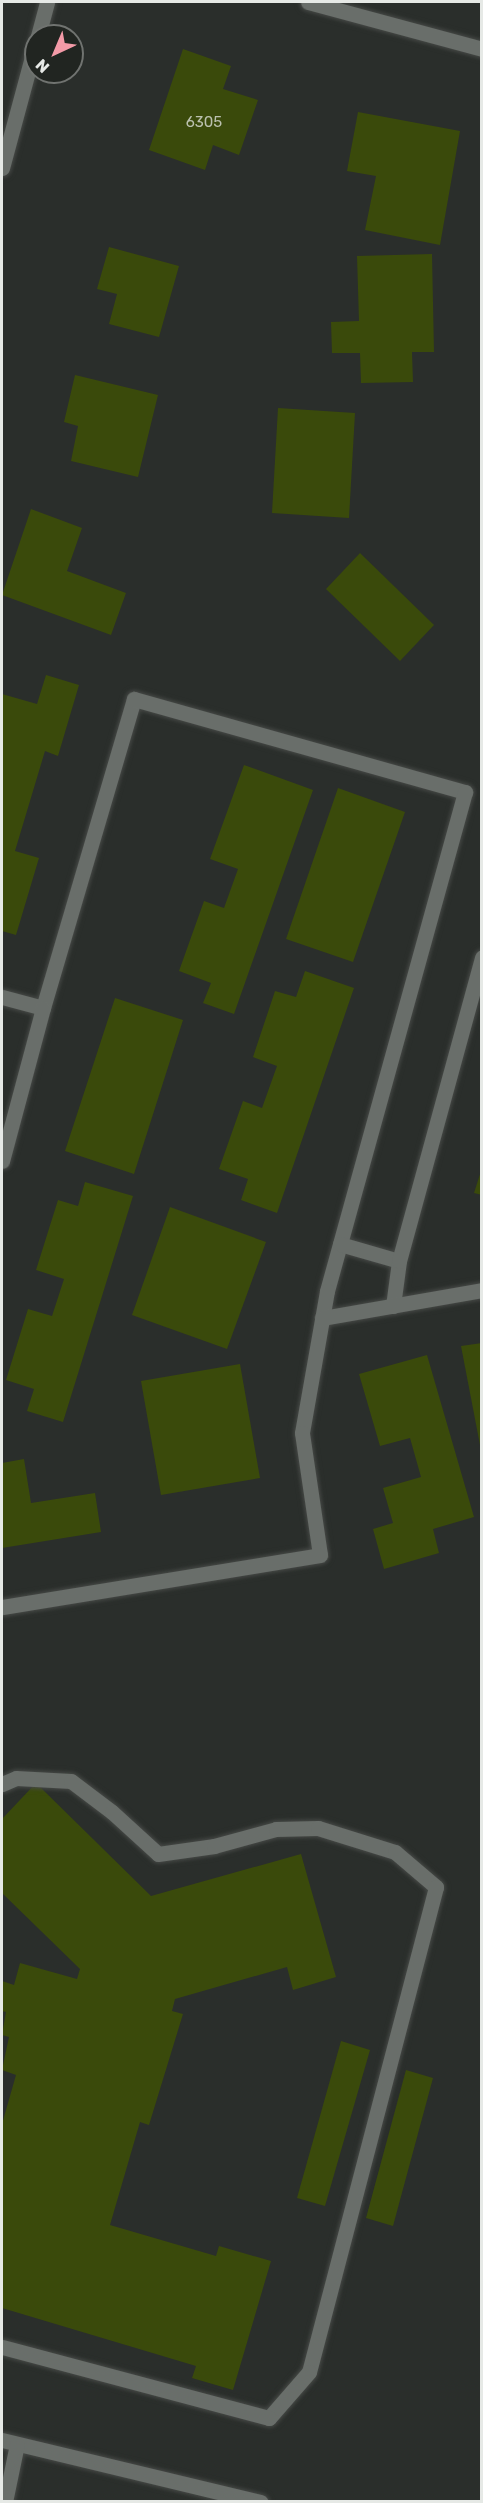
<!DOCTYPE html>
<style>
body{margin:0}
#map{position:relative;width:483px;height:2503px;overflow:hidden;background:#2a2e2b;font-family:Rubik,sans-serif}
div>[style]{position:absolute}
.building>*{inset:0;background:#3a4a0b}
.roads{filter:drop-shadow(0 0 2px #464946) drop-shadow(0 0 2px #464946)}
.service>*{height:15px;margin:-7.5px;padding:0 7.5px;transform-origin:7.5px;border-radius:7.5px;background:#696e6a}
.minor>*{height:15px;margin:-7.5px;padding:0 7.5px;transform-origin:7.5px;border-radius:7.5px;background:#696e6a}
.secondary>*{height:15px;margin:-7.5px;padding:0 7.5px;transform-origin:7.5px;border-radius:7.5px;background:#696e6a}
span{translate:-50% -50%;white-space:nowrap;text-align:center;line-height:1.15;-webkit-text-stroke:5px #212521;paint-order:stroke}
.number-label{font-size:15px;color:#bbc1af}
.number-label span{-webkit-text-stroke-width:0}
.frame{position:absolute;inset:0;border:3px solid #e6e9e6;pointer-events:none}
.north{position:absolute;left:24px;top:24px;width:60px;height:60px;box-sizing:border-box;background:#212521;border:2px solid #707370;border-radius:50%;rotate:224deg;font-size:16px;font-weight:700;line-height:24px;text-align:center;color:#e6e9e6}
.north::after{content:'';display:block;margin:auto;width:21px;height:27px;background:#f39aa7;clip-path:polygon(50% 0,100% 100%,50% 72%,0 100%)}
</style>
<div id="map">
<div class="building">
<div style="clip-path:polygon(183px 49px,231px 66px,223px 89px,258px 100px,239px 155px,213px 145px,205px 170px,149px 150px)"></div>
<div style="clip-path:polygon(358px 112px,460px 131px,440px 245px,365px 230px,376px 176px,347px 171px)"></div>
<div style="clip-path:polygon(109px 247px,179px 266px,159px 337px,109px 324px,117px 294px,97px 289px)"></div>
<div style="clip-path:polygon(432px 254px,434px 352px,412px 352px,413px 382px,361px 383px,360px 353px,332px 353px,331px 322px,359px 321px,357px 256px)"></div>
<div style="clip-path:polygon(75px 375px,158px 395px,138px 477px,71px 461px,78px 426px,64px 422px)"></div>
<div style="clip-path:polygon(278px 408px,355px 413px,349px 518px,272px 513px)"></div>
<div style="clip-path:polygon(31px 509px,82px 528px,67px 571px,126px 593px,111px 635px,2px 595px)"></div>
<div style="clip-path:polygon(360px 553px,434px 625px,400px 661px,326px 589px)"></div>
<div style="clip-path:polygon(46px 675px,79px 685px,58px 756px,45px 751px,15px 851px,39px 858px,16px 935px,2px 931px,2px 694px,37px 704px)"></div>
<div style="clip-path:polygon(244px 765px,313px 790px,234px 1014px,203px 1003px,211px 983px,179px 971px,204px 901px,224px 908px,238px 869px,210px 859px)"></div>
<div style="clip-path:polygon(338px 788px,405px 812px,353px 962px,286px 939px)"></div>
<div style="clip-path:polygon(305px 971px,354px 988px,277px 1213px,241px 1200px,248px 1179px,219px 1169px,243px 1101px,262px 1108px,277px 1066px,253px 1057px,275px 991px,296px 997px)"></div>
<div style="clip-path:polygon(115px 998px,183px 1020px,134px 1174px,65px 1151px)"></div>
<div style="clip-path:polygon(481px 1171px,482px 1171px,482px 1195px,474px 1193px)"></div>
<div style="clip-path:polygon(85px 1182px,133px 1196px,63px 1422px,27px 1411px,34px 1389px,6px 1380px,28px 1309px,52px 1316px,64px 1279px,36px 1270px,58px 1200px,78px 1206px)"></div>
<div style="clip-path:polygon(170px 1207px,266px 1242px,227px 1349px,132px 1315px)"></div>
<div style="clip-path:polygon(482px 1343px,482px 1445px,480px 1445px,461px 1346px)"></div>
<div style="clip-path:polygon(427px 1355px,474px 1517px,433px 1529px,439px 1553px,384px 1569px,373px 1529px,393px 1523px,383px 1488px,421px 1477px,410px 1438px,380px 1446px,359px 1374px)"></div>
<div style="clip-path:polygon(240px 1364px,260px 1478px,161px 1495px,141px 1381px)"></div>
<div style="clip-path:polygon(24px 1459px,31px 1503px,95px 1493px,101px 1532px,2px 1548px,2px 1463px)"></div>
<div style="clip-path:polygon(36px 1783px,151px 1896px,301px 1854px,336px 1977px,293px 1990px,287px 1967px,175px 1999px,172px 2011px,183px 2014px,149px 2125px,140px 2122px,110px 2225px,216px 2256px,219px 2246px,271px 2261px,233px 2390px,192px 2378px,196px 2366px,2px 2308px,2px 2124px,16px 2075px,2px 2070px,9px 2037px,2px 2035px,6px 2012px,2px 2011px,2px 1981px,14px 1985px,20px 1963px,77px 1979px,80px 1969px,2px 1893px,2px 1819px)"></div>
<div style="clip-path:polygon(341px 2041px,370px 2050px,325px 2206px,297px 2198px)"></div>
<div style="clip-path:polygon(406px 2070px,433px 2078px,393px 2226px,366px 2218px)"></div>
</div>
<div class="roads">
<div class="service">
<div style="left:2px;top:997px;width:42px;rotate:15deg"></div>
<div style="left:43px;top:1008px;width:322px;rotate:-73.6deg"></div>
<div style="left:134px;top:699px;width:344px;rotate:15.7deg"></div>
<div style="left:465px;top:792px;width:518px;rotate:105.46deg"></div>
<div style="left:327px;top:1291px;width:144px;rotate:100deg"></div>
<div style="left:302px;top:1433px;width:123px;rotate:81.6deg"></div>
<div style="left:320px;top:1555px;width:322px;rotate:170.7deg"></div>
<div style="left:2px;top:1161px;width:158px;rotate:-75deg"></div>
<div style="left:340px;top:1244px;width:61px;rotate:16.1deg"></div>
<div style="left:393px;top:1306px;width:45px;rotate:-82.4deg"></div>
<div style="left:399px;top:1261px;width:315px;rotate:-74.7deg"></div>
<div style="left:322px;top:1318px;width:162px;rotate:-9.9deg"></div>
<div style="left:2px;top:1784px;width:15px;rotate:-23deg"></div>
<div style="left:16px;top:1778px;width:55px;rotate:3.1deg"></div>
<div style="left:71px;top:1781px;width:51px;rotate:37.1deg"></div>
<div style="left:112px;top:1812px;width:62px;rotate:42.4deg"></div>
<div style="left:158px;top:1854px;width:57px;rotate:-8.1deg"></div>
<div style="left:214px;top:1846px;width:64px;rotate:-15.3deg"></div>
<div style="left:276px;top:1829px;width:42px;rotate:-1.4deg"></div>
<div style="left:318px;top:1828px;width:81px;rotate:17.3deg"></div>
<div style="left:395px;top:1852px;width:54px;rotate:40.5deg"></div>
<div style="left:436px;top:1887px;width:501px;rotate:104.67deg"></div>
<div style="left:309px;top:2372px;width:61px;rotate:131deg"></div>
<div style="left:269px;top:2418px;width:276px;rotate:-165.1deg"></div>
<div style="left:2px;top:2440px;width:266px;rotate:13.5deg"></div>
<div style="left:5px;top:2502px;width:59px;rotate:-78.3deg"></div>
</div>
<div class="minor">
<div style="left:308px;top:2px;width:180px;rotate:15.1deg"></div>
</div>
<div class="secondary">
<div style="left:38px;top:36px;width:35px;rotate:-75deg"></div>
<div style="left:2px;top:168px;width:131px;rotate:-74.9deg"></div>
</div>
</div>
<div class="number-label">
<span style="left:204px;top:123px">6305</span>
</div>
<div class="frame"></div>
<div class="north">N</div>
</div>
